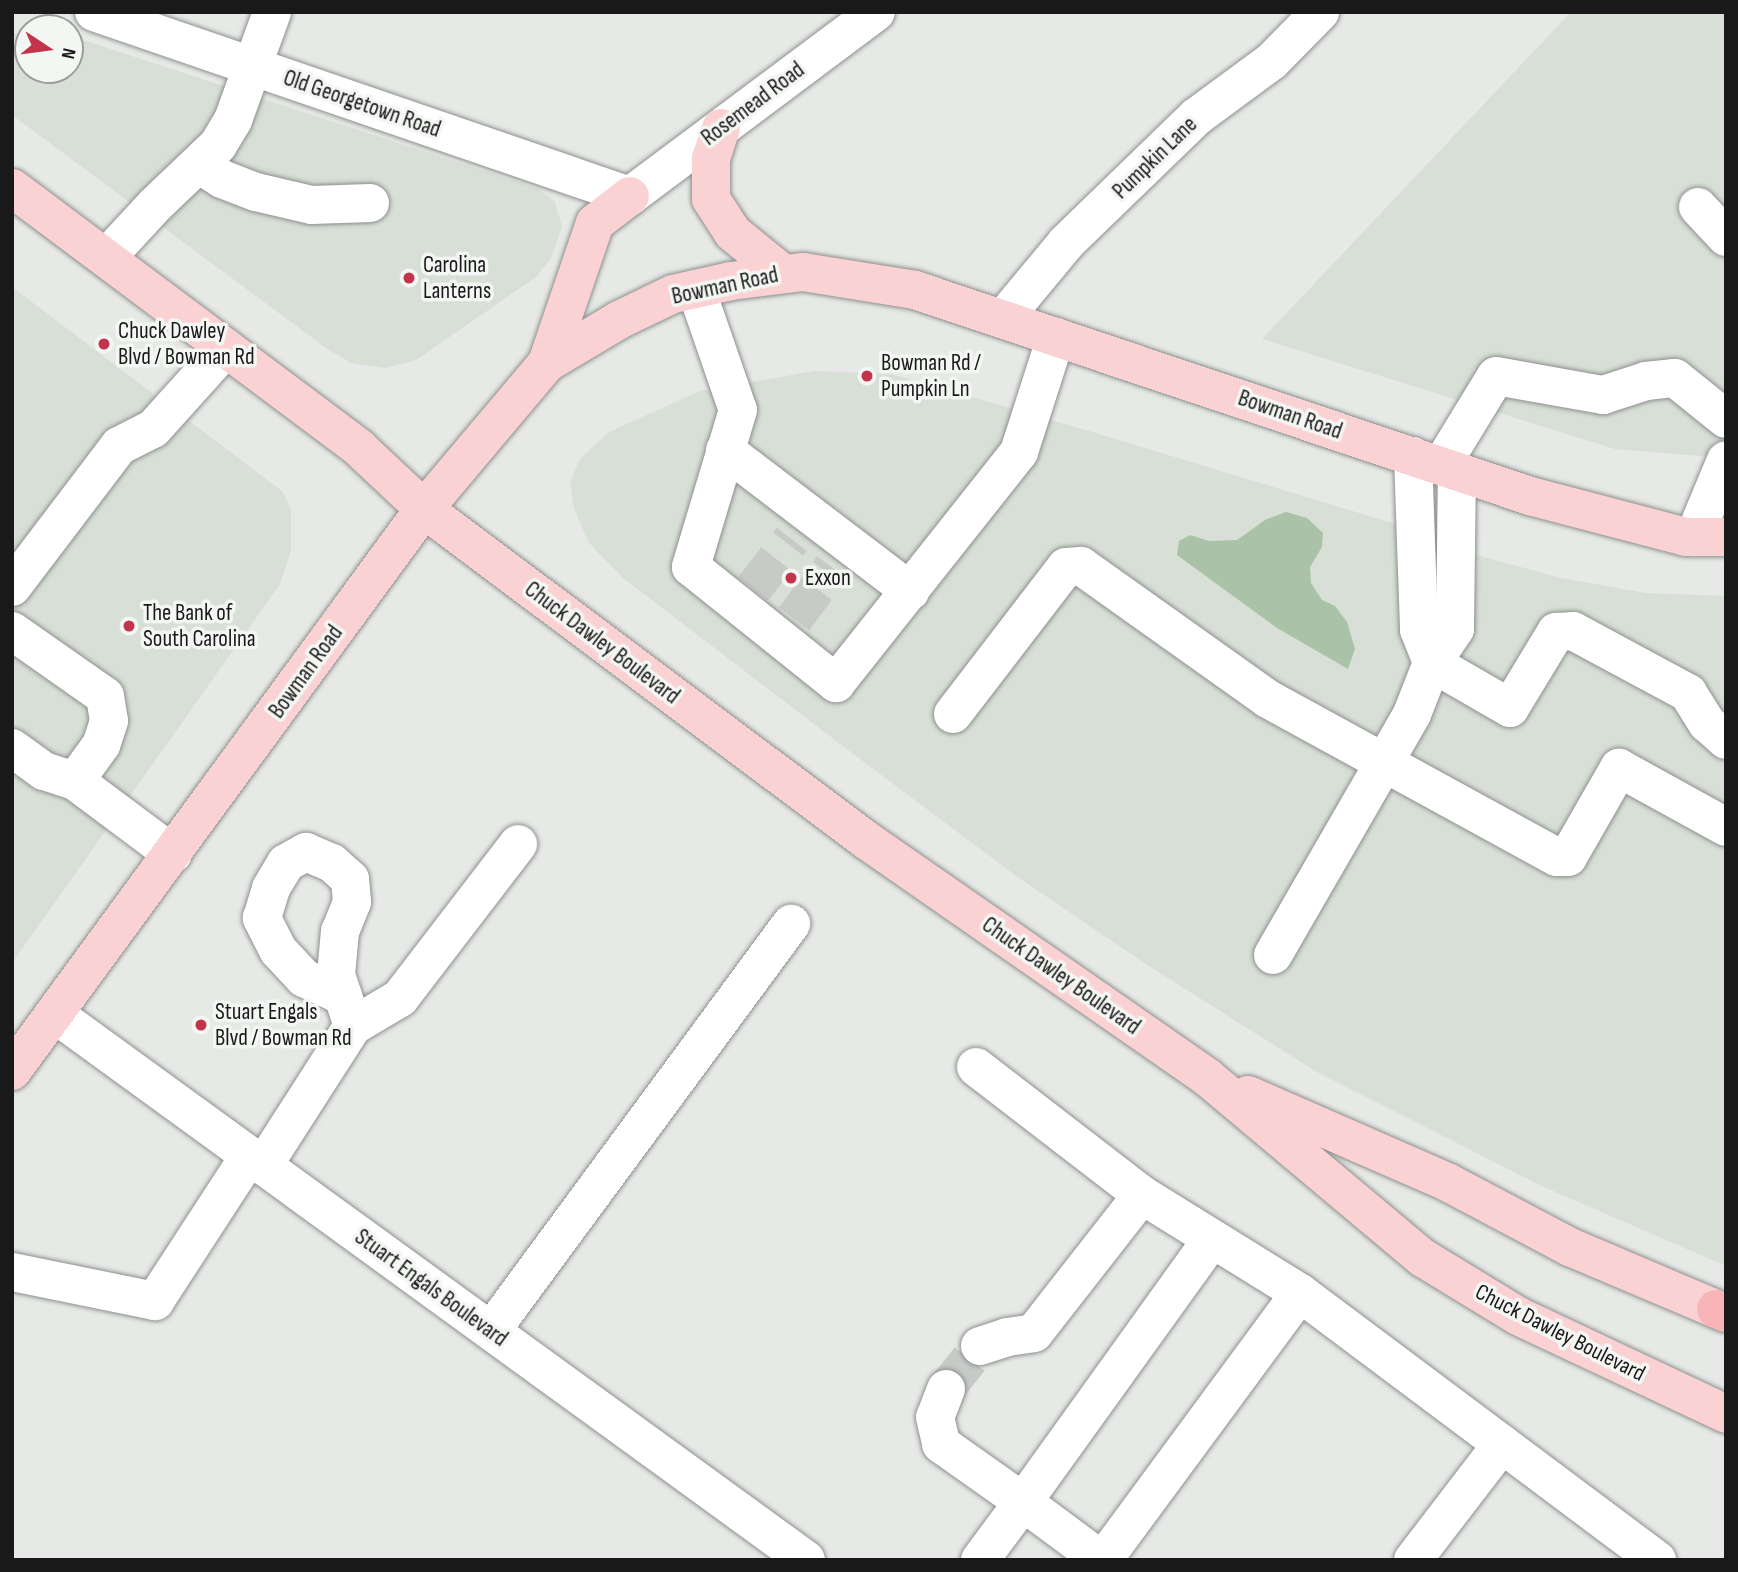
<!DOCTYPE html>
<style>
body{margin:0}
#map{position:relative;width:1738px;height:1572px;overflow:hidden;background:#e6e9e6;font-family:"Sofia Sans Condensed",sans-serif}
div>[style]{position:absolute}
.built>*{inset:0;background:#d7dfd6}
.water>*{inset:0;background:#aac2a7}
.minor-tunnel>*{height:38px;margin-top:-19px;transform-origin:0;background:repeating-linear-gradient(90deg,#c7cac7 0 38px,transparent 0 57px)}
.roads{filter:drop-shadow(0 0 2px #8e908e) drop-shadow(0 0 2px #8e908e)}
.minor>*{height:38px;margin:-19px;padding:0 19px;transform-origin:19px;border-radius:19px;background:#fff}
.major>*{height:38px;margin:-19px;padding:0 19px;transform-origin:19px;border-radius:19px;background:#fbd2d3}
.highway>*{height:38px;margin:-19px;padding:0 19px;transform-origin:19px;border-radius:19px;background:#f8b4b6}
.dots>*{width:19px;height:19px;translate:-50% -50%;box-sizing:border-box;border:4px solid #f3f6f3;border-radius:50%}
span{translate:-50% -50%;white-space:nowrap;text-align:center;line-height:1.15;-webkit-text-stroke:7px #f3f6f3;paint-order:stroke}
.street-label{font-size:23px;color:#181918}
.poi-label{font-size:23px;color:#181918}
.left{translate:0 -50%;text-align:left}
.frame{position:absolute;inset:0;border:14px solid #181918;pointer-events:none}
.north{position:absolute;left:14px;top:14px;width:70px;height:70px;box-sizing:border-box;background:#f3f6f3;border:2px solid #9b9e9b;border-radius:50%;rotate:103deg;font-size:19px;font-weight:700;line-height:28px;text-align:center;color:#181918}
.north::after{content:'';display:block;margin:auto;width:24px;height:32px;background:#c33349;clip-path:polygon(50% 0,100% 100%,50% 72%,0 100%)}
</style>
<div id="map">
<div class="built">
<div style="clip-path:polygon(1571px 12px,1726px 12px,1726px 458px,1615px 449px,1262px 339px)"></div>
<div style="clip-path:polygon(28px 33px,28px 70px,70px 70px,70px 38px,86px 41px,539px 189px,555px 202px,562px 227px,551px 258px,536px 277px,416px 360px,385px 368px,351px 363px,326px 348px,12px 115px,12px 34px)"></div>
<div style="clip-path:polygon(12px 287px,283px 492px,291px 510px,291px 551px,280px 584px,12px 963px)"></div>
<div style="clip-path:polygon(815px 371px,891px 374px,1089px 431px,1392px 523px,1479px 556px,1561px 578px,1646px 593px,1726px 596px,1726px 1266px,1544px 1187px,1315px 1071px,1149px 966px,1019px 878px,848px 750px,623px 578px,589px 543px,574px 509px,570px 482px,580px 459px,609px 432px,700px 391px)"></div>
</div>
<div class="water">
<div style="clip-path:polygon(1286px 512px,1307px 518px,1323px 533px,1322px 547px,1310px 567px,1311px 583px,1322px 600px,1335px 606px,1347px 622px,1355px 649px,1348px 669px,1277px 628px,1177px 555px,1179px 541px,1190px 535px,1209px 541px,1237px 540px,1265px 520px)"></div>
</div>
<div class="minor-tunnel">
<div style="left:753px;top:589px;width:63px;rotate:-52deg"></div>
<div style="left:794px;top:619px;width:64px;rotate:-53.3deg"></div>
<div style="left:946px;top:1389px;width:55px;rotate:-51.7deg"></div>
</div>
<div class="roads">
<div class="minor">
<div style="left:94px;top:12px;width:567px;rotate:18.95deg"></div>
<div style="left:630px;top:196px;width:307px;rotate:-36.8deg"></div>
<div style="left:199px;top:164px;width:27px;rotate:33deg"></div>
<div style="left:222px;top:179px;width:36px;rotate:21deg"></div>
<div style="left:256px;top:192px;width:57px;rotate:13.1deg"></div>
<div style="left:312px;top:205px;width:58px;rotate:-2deg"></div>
<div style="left:1698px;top:207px;width:41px;rotate:47deg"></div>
<div style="left:106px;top:258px;width:72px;rotate:-47.2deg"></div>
<div style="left:155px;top:205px;width:87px;rotate:-43.6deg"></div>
<div style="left:218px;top:145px;width:29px;rotate:-59deg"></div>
<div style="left:233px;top:120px;width:115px;rotate:-70.1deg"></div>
<div style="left:696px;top:289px;width:128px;rotate:70.9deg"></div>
<div style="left:738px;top:410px;width:164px;rotate:106.7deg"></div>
<div style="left:691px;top:567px;width:186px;rotate:38.7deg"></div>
<div style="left:836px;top:683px;width:295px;rotate:-51.6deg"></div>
<div style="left:1019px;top:452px;width:121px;rotate:-72.2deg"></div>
<div style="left:1003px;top:319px;width:99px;rotate:-50.3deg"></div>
<div style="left:1066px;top:243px;width:181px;rotate:-44.1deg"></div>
<div style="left:1196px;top:117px;width:94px;rotate:-36.4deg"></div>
<div style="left:1272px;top:61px;width:69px;rotate:-45.6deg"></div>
<div style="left:725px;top:450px;width:233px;rotate:37.3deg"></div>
<div style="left:1413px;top:456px;width:174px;rotate:88deg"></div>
<div style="left:1419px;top:630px;width:35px;rotate:68deg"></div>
<div style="left:1432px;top:663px;width:90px;rotate:30deg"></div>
<div style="left:1510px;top:708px;width:89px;rotate:-58.8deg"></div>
<div style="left:1556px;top:632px;width:17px;rotate:-3deg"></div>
<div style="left:1573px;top:631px;width:131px;rotate:28.3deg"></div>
<div style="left:1688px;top:693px;width:36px;rotate:58deg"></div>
<div style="left:1707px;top:723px;width:25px;rotate:42deg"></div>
<div style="left:1441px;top:466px;width:105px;rotate:-58.6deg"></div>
<div style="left:1496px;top:376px;width:109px;rotate:10.1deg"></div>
<div style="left:1603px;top:395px;width:45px;rotate:-18deg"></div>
<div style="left:1646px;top:381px;width:29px;rotate:-6deg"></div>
<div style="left:1675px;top:378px;width:65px;rotate:38.8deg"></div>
<div style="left:1694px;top:537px;width:83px;rotate:-67.4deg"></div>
<div style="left:12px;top:587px;width:177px;rotate:-52.8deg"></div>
<div style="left:119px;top:446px;width:38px;rotate:-27deg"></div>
<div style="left:153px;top:429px;width:109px;rotate:-48deg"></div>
<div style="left:12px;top:631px;width:113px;rotate:35deg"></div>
<div style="left:105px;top:696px;width:25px;rotate:81deg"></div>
<div style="left:109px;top:721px;width:25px;rotate:108deg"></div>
<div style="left:101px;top:745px;width:44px;rotate:125.8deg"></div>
<div style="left:953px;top:714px;width:185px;rotate:-52.5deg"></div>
<div style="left:1066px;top:567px;width:15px;rotate:-4deg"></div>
<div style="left:1081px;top:566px;width:229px;rotate:35.4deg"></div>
<div style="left:1268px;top:699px;width:329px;rotate:28.7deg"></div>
<div style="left:1557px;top:857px;width:11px"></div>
<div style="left:1568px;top:857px;width:103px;rotate:-60.2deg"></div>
<div style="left:1619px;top:768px;width:122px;rotate:28.9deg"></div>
<div style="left:12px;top:748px;width:39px;rotate:36deg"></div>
<div style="left:44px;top:771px;width:33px;rotate:18deg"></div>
<div style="left:75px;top:781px;width:122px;rotate:36.7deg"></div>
<div style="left:1273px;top:955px;width:278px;rotate:-60deg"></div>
<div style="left:1412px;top:714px;width:55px;rotate:-68.6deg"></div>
<div style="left:1432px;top:663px;width:41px;rotate:-55.9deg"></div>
<div style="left:1455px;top:629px;width:158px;rotate:-89.3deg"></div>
<div style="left:343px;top:996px;width:43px;rotate:-155.2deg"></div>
<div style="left:304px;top:978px;width:38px;rotate:-133deg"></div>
<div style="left:278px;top:950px;width:36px;rotate:-117deg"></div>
<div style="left:262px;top:918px;width:31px;rotate:-73deg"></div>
<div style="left:271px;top:888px;width:29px;rotate:-59deg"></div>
<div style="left:286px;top:863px;width:23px;rotate:-29deg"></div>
<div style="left:306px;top:852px;width:28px;rotate:23deg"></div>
<div style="left:332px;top:863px;width:24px;rotate:42deg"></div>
<div style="left:350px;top:879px;width:23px;rotate:85deg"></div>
<div style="left:352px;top:902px;width:31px;rotate:112deg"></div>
<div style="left:340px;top:931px;width:44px;rotate:95.2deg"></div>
<div style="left:336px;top:975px;width:54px;rotate:71.6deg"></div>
<div style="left:56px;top:1015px;width:927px;rotate:36deg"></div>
<div style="left:976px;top:1067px;width:210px;rotate:37.6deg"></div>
<div style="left:1142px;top:1195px;width:186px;rotate:31.8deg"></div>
<div style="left:1300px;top:1293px;width:332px;rotate:126.4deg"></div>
<div style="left:263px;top:1166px;width:166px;rotate:-57.3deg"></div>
<div style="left:353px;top:1026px;width:55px;rotate:-30.8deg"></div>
<div style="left:400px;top:998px;width:194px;rotate:-52.5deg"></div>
<div style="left:12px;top:1272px;width:146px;rotate:11.5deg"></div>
<div style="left:155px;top:1301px;width:173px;rotate:-57deg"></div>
<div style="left:1300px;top:1293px;width:446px;rotate:36.8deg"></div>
<div style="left:491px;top:1331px;width:506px;rotate:-53.61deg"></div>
<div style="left:980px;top:1346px;width:28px;rotate:-18deg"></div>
<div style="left:1007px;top:1337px;width:27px;rotate:-8deg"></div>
<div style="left:1034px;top:1333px;width:175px;rotate:-52deg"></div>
<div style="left:946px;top:1389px;width:30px;rotate:111deg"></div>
<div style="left:935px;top:1417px;width:28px;rotate:77deg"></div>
<div style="left:941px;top:1444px;width:100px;rotate:35.3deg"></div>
<div style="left:1023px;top:1502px;width:324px;rotate:-54.3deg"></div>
<div style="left:980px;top:1560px;width:72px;rotate:-53.4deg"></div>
<div style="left:1023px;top:1502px;width:97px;rotate:36.6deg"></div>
<div style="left:1413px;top:1560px;width:146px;rotate:-52.5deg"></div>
</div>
<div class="major">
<div style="left:721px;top:128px;width:33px;rotate:108deg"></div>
<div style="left:711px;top:159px;width:40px;rotate:90deg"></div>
<div style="left:711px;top:199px;width:40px;rotate:57.1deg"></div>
<div style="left:733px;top:233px;width:63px;rotate:39.2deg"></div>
<div style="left:12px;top:188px;width:434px;rotate:36.8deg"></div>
<div style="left:359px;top:448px;width:89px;rotate:43.2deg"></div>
<div style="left:424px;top:509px;width:552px;rotate:36.83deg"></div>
<div style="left:866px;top:840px;width:415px;rotate:34.8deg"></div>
<div style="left:1207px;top:1077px;width:282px;rotate:40deg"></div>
<div style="left:1423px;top:1258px;width:111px;rotate:31.4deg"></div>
<div style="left:1518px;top:1316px;width:230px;rotate:25.2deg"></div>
<div style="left:547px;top:363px;width:148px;rotate:-71.1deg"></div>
<div style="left:595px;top:223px;width:44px;rotate:-37.6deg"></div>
<div style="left:12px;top:1071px;width:697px;rotate:-53.76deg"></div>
<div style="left:424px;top:509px;width:191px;rotate:-49.9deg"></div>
<div style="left:547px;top:363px;width:84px;rotate:-30.8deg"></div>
<div style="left:619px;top:320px;width:60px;rotate:-25.7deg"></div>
<div style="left:673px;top:294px;width:59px;rotate:-12.6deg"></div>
<div style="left:731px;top:281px;width:73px;rotate:-7.1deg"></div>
<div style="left:803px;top:272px;width:113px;rotate:9.1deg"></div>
<div style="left:915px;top:290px;width:649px;rotate:18.52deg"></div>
<div style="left:1530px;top:496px;width:161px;rotate:14.7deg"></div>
<div style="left:1686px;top:537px;width:40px"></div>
<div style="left:1248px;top:1095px;width:219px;rotate:23.6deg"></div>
<div style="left:1449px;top:1183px;width:137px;rotate:27.9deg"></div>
<div style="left:1570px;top:1247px;width:159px;rotate:23deg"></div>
</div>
<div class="highway">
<div style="left:1716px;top:1309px;width:11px;rotate:22deg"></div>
</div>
</div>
<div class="dots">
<div style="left:409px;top:278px;background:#c33349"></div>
<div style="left:104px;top:344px;background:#c33349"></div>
<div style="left:867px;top:376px;background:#c33349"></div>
<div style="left:791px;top:578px;background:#c33349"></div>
<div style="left:129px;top:626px;background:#c33349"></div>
<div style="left:201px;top:1025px;background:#c33349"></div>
</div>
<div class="street-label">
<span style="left:362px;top:104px;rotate:19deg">Old Georgetown Road</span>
<span style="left:753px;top:104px;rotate:-37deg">Rosemead Road</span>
<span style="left:1155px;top:158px;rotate:-44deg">Pumpkin Lane</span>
<span style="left:725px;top:286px;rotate:-12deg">Bowman Road</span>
<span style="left:1290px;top:415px;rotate:19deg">Bowman Road</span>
<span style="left:602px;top:643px;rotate:37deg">Chuck Dawley Boulevard</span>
<span style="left:306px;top:672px;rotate:-54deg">Bowman Road</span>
<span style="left:1061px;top:976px;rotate:35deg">Chuck Dawley Boulevard</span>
<span style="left:431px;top:1288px;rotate:36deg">Stuart Engals Boulevard</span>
<span style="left:1560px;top:1333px;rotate:27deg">Chuck Dawley Boulevard</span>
</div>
<div class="poi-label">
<span class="left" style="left:423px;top:278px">Carolina<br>Lanterns</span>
<span class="left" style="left:118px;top:344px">Chuck Dawley<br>Blvd / Bowman Rd</span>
<span class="left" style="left:881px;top:376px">Bowman Rd /<br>Pumpkin Ln</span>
<span class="left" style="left:805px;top:578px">Exxon</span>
<span class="left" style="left:143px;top:626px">The Bank of<br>South Carolina</span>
<span class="left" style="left:215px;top:1025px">Stuart Engals<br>Blvd / Bowman Rd</span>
</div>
<div class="frame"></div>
<div class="north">N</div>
</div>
